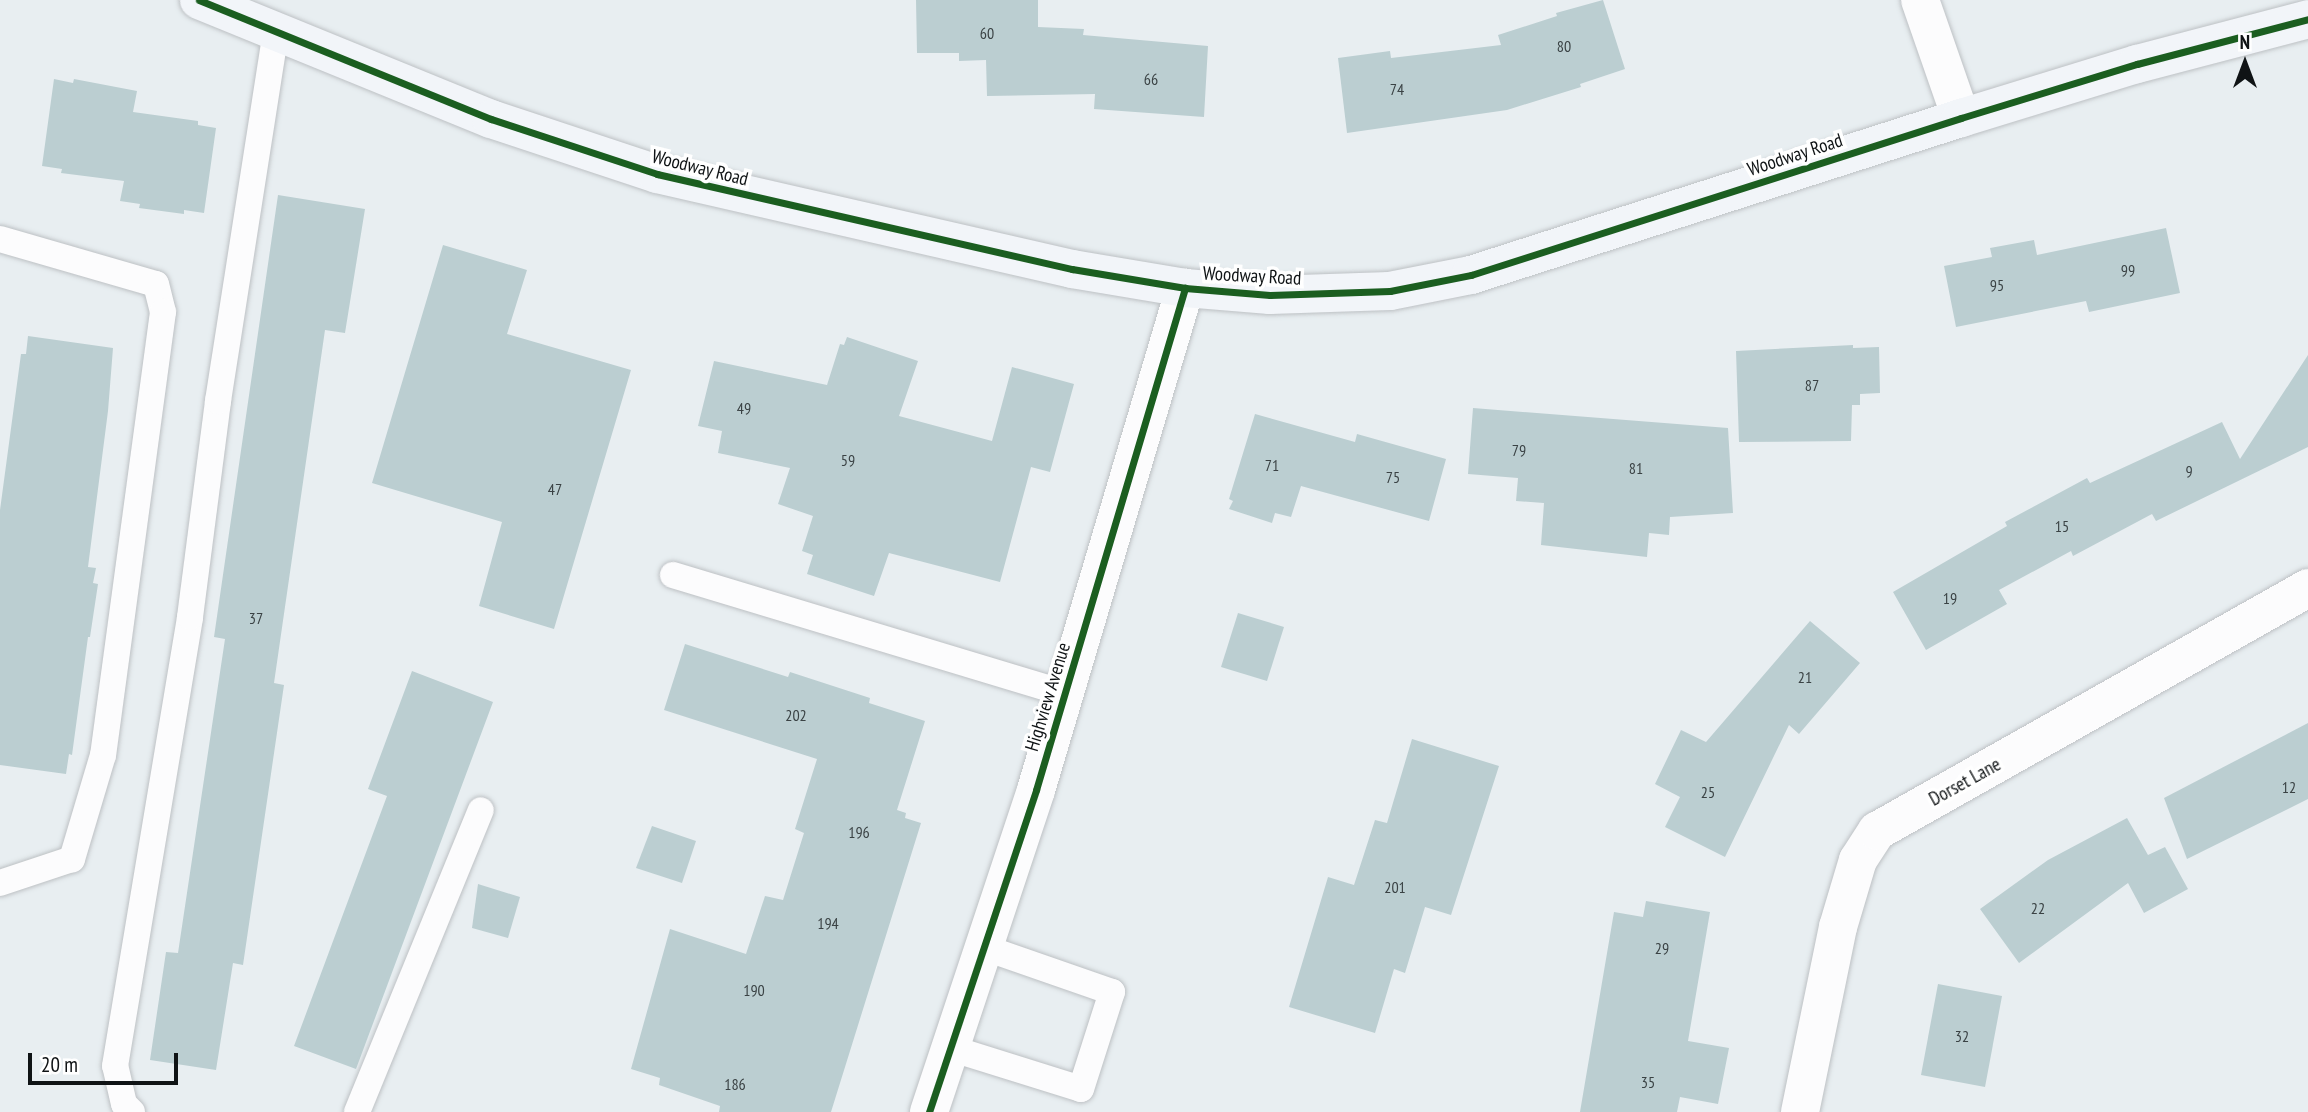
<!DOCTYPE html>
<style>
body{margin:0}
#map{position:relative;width:2308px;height:1112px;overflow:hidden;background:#e8eef1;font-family:"PT Sans Narrow",sans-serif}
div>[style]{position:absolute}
.building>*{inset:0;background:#bbced1}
.roads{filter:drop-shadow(0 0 2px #bdc1c4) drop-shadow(0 0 2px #bdc1c4)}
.lane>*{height:26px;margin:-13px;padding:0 13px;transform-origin:13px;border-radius:13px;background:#fcfcfd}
.street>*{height:38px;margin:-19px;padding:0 19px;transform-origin:19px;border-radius:19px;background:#fcfcfd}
.secondary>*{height:38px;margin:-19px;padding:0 19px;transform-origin:19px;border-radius:19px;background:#f2f5f9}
.cycleway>*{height:7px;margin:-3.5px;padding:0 3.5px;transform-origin:3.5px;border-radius:3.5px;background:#1b5e20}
span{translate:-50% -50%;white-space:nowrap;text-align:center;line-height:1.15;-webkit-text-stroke:7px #fff;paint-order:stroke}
.number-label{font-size:16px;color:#3a4244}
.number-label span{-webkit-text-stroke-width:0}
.street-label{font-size:19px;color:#0f1315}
.north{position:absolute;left:2210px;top:28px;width:70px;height:70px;-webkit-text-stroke:5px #fff;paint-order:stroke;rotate:0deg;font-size:19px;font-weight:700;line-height:28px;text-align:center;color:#0f1315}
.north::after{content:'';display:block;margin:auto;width:24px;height:32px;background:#0f1315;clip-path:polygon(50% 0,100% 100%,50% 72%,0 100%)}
.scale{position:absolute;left:28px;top:1053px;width:150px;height:32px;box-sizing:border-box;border:4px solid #0f1315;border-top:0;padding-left:9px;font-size:21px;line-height:24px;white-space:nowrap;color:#0f1315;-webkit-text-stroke:5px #fff;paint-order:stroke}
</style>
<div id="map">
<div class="building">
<div style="clip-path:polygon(916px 0,1038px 0,1038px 27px,1084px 29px,1083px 35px,1208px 46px,1204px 117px,1094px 109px,1095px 94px,987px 96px,986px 60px,959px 61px,959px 53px,917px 53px)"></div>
<div style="clip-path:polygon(1603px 0,1625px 69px,1580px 84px,1581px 87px,1507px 110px,1347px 133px,1338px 58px,1390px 51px,1391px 58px,1501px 45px,1498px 35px,1557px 16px,1556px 13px)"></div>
<div style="clip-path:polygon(54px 79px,73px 83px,74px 79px,137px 91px,133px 112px,198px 121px,198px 125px,216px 128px,204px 213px,184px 210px,184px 214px,139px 208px,140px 204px,120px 201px,124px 181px,61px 173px,62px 169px,42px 166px)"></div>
<div style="clip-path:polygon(278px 195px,365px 209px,345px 333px,325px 330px,274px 683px,284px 685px,243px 965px,233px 963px,216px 1070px,150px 1060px,166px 952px,178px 953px,225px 639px,214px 637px)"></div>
<div style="clip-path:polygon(2166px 228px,2180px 293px,2089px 312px,2086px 301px,1956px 327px,1944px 266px,1992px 257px,1990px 248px,2034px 240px,2037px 255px)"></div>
<div style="clip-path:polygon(443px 245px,527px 270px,507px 334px,631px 370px,554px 629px,479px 606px,502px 522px,372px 483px)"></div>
<div style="clip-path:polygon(28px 336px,113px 348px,108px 411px,88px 567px,96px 568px,93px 583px,98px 584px,90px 637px,88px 637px,72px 755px,69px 754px,66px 774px,0 765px,0 510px,21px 354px,26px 354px)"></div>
<div style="clip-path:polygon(847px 337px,918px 361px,899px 416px,992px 441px,1012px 367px,1074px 384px,1050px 472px,1031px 467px,1000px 582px,889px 553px,874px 596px,807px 574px,813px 555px,802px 551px,813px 516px,778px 504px,790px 468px,718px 453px,722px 431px,698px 426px,714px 361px,827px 385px,840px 344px,844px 345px)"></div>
<div style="clip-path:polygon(1853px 345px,1853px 348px,1879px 347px,1880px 393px,1860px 394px,1860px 405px,1852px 405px,1851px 441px,1739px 442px,1736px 351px)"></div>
<div style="clip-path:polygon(2308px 355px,2308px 447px,2156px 521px,2152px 514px,2073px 556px,2071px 551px,1999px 590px,2007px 604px,1926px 650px,1893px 592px,2007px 526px,2005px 522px,2087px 478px,2090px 483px,2222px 422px,2240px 459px)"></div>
<div style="clip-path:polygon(1473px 408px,1728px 428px,1733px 513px,1670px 517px,1669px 535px,1649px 533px,1647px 557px,1541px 545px,1544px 503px,1516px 501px,1518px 478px,1468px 474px)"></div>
<div style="clip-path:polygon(1255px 414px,1355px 442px,1357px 434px,1446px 459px,1429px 521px,1301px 486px,1291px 517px,1275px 513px,1272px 523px,1229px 509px,1233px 501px,1229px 499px)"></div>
<div style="clip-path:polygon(1238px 613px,1284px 627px,1267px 681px,1221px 667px)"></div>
<div style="clip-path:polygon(1810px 621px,1860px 663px,1799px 734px,1789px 725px,1725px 857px,1665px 827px,1680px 797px,1655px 784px,1681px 730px,1706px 742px)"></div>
<div style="clip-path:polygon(685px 644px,788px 677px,790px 672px,870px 698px,869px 703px,925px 721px,897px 810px,906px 813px,905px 818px,921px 823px,831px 1112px,719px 1112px,720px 1106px,659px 1085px,660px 1078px,631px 1069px,670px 929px,746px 954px,765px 896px,783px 900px,804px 833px,795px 829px,817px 759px,664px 710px)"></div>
<div style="clip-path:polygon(412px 671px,493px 702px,356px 1069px,294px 1046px,387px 796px,368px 789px)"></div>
<div style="clip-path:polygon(2308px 723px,2308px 799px,2187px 859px,2164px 798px)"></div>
<div style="clip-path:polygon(1412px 739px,1499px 766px,1451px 915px,1425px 907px,1405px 973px,1394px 969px,1375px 1033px,1289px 1007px,1328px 877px,1354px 885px,1375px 820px,1387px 823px)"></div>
<div style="clip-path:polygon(2127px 818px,2148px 855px,2165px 847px,2188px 889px,2144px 913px,2128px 883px,2019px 963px,1980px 909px,2048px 860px)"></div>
<div style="clip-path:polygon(652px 826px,696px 841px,682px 883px,636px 868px)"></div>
<div style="clip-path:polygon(478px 884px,520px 897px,508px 938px,472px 928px)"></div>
<div style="clip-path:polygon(1646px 901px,1710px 912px,1688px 1041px,1729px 1048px,1718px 1104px,1680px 1097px,1677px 1112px,1580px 1112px,1614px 912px,1643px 917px)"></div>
<div style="clip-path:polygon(1938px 984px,2002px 996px,1985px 1087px,1921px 1075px)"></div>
</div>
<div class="roads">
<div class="lane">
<div style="left:0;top:239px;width:162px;rotate:16.1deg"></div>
<div style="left:156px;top:284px;width:29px;rotate:76deg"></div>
<div style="left:163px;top:312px;width:447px;rotate:97.7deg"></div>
<div style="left:103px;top:755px;width:109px;rotate:106.6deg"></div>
<div style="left:72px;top:859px;width:76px;rotate:161.6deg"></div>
<div style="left:673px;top:575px;width:409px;rotate:16.8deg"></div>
<div style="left:950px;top:1048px;width:137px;rotate:17.4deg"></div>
<div style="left:1081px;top:1089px;width:102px;rotate:-72.3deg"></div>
<div style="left:1112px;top:992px;width:137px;rotate:-160.8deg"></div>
<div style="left:132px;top:1112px;width:11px;rotate:-135deg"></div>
<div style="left:124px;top:1104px;width:39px;rotate:-103deg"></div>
<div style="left:115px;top:1066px;width:455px;rotate:-80.5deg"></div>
<div style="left:190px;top:617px;width:218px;rotate:-82.6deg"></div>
<div style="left:218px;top:401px;width:375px;rotate:-81.1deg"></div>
<div style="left:357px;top:1112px;width:326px;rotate:-67.7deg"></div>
</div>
<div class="street">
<div style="left:1920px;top:0;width:125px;rotate:70.8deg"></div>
<div style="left:929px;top:1112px;width:339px;rotate:-71.6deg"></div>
<div style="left:1036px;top:790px;width:524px;rotate:-73.47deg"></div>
<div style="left:1800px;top:1112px;width:189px;rotate:-78.4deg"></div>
<div style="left:1838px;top:927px;width:70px;rotate:-73.4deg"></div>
<div style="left:1858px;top:860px;width:35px;rotate:-57deg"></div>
<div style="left:1877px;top:831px;width:495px;rotate:-29.4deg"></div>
</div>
<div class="secondary">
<div style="left:199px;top:0;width:315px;rotate:22.2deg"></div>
<div style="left:491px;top:119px;width:175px;rotate:18.3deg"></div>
<div style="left:657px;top:174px;width:426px;rotate:12.9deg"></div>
<div style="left:1072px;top:269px;width:115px;rotate:9.5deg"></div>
<div style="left:1185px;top:288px;width:85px;rotate:4.7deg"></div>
<div style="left:1270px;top:295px;width:120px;rotate:-1.9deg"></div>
<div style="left:1390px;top:291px;width:83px;rotate:-11.2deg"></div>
<div style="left:1471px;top:275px;width:515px;rotate:-17.77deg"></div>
<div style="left:1961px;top:118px;width:184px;rotate:-17.1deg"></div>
<div style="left:2137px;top:64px;width:177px;rotate:-14.7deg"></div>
</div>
</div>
<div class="cycleway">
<div style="left:199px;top:0;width:315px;rotate:22.2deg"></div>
<div style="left:491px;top:119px;width:175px;rotate:18.3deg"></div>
<div style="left:657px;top:174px;width:426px;rotate:12.9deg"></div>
<div style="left:1072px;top:269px;width:115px;rotate:9.5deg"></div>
<div style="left:1185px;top:288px;width:85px;rotate:4.7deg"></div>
<div style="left:1270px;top:295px;width:120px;rotate:-1.9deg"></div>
<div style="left:1390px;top:291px;width:83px;rotate:-11.2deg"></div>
<div style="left:1471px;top:275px;width:515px;rotate:-17.77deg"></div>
<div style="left:1961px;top:118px;width:184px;rotate:-17.1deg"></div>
<div style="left:2137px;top:64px;width:177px;rotate:-14.7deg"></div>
<div style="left:929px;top:1112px;width:339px;rotate:-71.6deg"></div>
<div style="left:1036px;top:790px;width:524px;rotate:-73.47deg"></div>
</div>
<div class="number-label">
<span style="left:987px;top:33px">60</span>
<span style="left:1564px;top:46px">80</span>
<span style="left:1151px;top:79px">66</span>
<span style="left:1397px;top:89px">74</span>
<span style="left:2128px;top:270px">99</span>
<span style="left:1997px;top:285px">95</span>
<span style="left:1812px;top:385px">87</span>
<span style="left:744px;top:408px">49</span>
<span style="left:1519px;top:450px">79</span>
<span style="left:848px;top:460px">59</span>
<span style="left:1272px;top:465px">71</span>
<span style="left:1636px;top:468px">81</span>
<span style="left:2189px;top:471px">9</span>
<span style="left:1393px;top:477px">75</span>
<span style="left:555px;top:489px">47</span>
<span style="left:2062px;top:526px">15</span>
<span style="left:1950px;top:598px">19</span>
<span style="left:256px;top:618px">37</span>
<span style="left:1805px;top:677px">21</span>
<span style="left:796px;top:715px">202</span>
<span style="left:2289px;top:787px">12</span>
<span style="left:1708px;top:792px">25</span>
<span style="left:859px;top:832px">196</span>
<span style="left:1395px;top:887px">201</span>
<span style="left:2038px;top:908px">22</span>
<span style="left:828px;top:923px">194</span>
<span style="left:1662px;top:948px">29</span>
<span style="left:754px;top:990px">190</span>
<span style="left:1962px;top:1036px">32</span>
<span style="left:1648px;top:1082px">35</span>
<span style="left:735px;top:1084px">186</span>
</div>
<div class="street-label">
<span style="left:1795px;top:155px;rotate:-18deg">Woodway Road</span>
<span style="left:700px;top:168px;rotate:14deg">Woodway Road</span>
<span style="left:1252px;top:276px;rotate:3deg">Woodway Road</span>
<span style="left:1048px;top:697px;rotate:-73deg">Highview Avenue</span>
<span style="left:1965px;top:782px;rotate:-29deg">Dorset Lane</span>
</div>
<div class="north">N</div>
<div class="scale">20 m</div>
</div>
